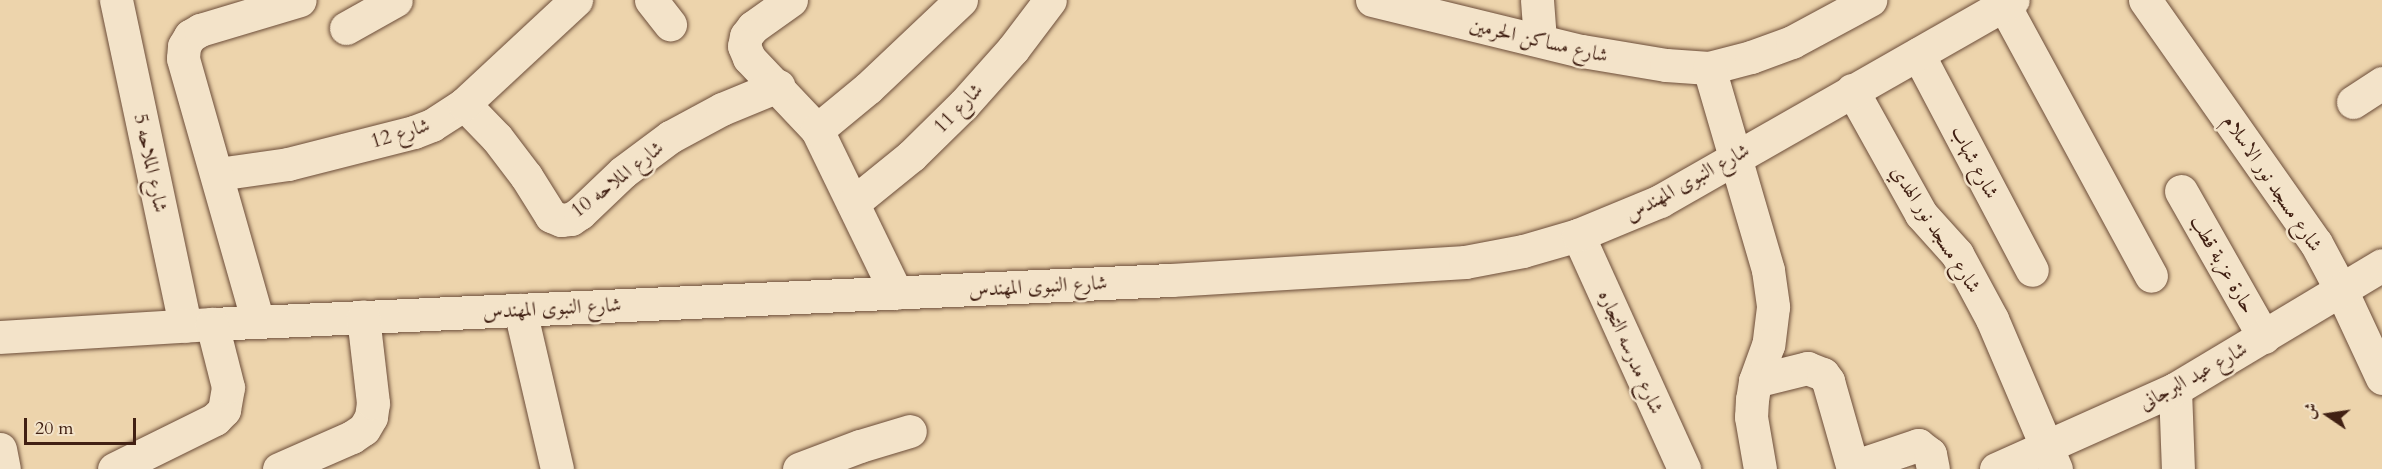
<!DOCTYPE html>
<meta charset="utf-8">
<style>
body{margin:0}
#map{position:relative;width:2382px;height:469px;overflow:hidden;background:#edd4ac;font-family:Cardo,Amiri,serif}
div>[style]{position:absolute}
.roads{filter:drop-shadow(0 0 2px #6c4d39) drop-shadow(0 0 2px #6c4d39)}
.minor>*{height:33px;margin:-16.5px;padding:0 16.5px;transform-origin:16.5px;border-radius:16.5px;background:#f3e3c9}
span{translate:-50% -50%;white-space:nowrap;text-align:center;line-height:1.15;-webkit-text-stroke:5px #f3e3c9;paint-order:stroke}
.street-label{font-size:20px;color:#412013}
.north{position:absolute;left:2298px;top:385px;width:60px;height:60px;-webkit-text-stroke:4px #f3e3c9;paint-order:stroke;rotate:283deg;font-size:16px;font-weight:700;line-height:24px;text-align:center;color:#412013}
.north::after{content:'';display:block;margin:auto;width:21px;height:27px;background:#412013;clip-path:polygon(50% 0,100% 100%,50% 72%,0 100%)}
.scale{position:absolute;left:24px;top:418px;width:112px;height:27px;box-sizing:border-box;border:3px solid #412013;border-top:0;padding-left:8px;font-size:18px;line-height:21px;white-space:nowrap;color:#412013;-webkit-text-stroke:4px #f3e3c9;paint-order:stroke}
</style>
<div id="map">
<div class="roads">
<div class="minor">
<div style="left:116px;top:0;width:333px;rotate:78deg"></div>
<div style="left:651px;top:0;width:31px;rotate:52deg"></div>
<div style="left:791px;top:0;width:47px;rotate:144.6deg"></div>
<div style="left:753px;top:27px;width:11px;rotate:128deg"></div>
<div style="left:746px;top:36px;width:10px;rotate:101deg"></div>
<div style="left:744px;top:46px;width:13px;rotate:67deg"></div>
<div style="left:749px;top:58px;width:99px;rotate:46.6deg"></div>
<div style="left:817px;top:130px;width:181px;rotate:64.1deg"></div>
<div style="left:1372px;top:0;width:216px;rotate:13.7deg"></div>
<div style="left:1582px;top:51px;width:85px;rotate:9.5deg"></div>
<div style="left:1666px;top:65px;width:43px;rotate:4deg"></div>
<div style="left:1709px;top:68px;width:43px;rotate:-14.7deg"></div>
<div style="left:1751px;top:57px;width:44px;rotate:-20.1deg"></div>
<div style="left:1792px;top:42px;width:89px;rotate:-28.3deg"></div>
<div style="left:1537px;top:0;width:40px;rotate:85.7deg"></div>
<div style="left:2145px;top:0;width:297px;rotate:54.9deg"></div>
<div style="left:2316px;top:243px;width:53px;rotate:62deg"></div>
<div style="left:2341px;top:290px;width:97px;rotate:65deg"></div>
<div style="left:2004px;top:5px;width:308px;rotate:61.5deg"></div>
<div style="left:346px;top:28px;width:57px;rotate:-29.2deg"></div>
<div style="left:1918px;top:54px;width:244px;rotate:62.2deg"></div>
<div style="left:1709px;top:68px;width:210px;rotate:73.7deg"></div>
<div style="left:1768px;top:270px;width:37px;rotate:82deg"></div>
<div style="left:1773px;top:307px;width:38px;rotate:97deg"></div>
<div style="left:1768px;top:345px;width:38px;rotate:110deg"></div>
<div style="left:1755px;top:381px;width:18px;rotate:99deg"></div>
<div style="left:1752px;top:399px;width:18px;rotate:93deg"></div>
<div style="left:1751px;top:417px;width:53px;rotate:80.2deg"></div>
<div style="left:1852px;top:90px;width:142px;rotate:60.9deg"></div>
<div style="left:1921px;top:214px;width:54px;rotate:48deg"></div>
<div style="left:1957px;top:254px;width:74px;rotate:61.7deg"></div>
<div style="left:1992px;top:319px;width:163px;rotate:66.9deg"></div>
<div style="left:2353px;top:102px;width:35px;rotate:-33deg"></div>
<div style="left:464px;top:104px;width:47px;rotate:45.9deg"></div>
<div style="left:497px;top:138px;width:48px;rotate:52.7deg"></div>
<div style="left:526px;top:176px;width:47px;rotate:58deg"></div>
<div style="left:551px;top:216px;width:11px;rotate:22deg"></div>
<div style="left:561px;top:220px;width:10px;rotate:-6deg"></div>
<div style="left:571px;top:219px;width:11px;rotate:-34deg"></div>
<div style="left:580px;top:213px;width:59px;rotate:-43.6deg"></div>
<div style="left:623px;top:172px;width:59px;rotate:-36.7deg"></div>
<div style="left:670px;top:137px;width:59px;rotate:-28.3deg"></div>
<div style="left:722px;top:109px;width:61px;rotate:-22.3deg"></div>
<div style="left:817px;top:130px;width:66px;rotate:-39.5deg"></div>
<div style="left:868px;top:88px;width:128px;rotate:-43.4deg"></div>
<div style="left:218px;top:174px;width:71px;rotate:-8.1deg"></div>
<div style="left:288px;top:164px;width:130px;rotate:-14.3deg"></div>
<div style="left:414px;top:132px;width:19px;rotate:-21deg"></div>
<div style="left:432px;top:125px;width:38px;rotate:-33deg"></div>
<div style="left:464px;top:104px;width:153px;rotate:-42.9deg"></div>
<div style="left:2181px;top:191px;width:168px;rotate:60.4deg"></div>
<div style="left:853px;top:203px;width:75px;rotate:-39deg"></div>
<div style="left:911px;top:156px;width:74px;rotate:-44.5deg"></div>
<div style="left:964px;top:104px;width:74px;rotate:-48.3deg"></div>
<div style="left:1013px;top:49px;width:61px;rotate:-52.9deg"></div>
<div style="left:1578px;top:235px;width:257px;rotate:65.6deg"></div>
<div style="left:520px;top:310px;width:163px;rotate:76.9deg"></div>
<div style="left:258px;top:322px;width:274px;rotate:-105.9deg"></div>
<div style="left:183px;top:58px;width:12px;rotate:-85deg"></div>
<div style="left:184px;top:46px;width:12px;rotate:-59deg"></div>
<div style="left:190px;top:36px;width:12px;rotate:-31deg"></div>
<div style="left:200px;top:30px;width:104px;rotate:-16.7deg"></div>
<div style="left:0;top:337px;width:212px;rotate:-3.5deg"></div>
<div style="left:212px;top:324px;width:960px;rotate:-2.63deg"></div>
<div style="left:1171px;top:280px;width:295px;rotate:-3.5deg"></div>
<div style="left:1465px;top:262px;width:59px;rotate:-10.7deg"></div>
<div style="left:1523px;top:251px;width:57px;rotate:-16.2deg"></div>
<div style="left:1578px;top:235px;width:89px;rotate:-22.5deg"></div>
<div style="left:1660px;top:201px;width:406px;rotate:-29.7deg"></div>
<div style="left:1755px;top:381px;width:54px;rotate:-14deg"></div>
<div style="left:1807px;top:368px;width:17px;rotate:21deg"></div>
<div style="left:1823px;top:374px;width:9px;rotate:54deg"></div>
<div style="left:1828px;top:381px;width:91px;rotate:74.1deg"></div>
<div style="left:2175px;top:389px;width:80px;rotate:87.9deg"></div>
<div style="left:0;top:449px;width:20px;rotate:79deg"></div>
<div style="left:1853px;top:467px;width:69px;rotate:-18.7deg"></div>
<div style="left:1918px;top:445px;width:15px;rotate:37deg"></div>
<div style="left:1930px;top:454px;width:15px;rotate:79deg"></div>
<div style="left:114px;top:469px;width:113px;rotate:-26.3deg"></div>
<div style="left:215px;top:419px;width:13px;rotate:-45deg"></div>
<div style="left:224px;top:410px;width:23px;rotate:-80deg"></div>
<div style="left:228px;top:387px;width:65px;rotate:-104.3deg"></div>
<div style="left:279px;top:469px;width:80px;rotate:-23.7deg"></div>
<div style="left:352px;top:437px;width:14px;rotate:-34deg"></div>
<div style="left:364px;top:429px;width:14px;rotate:-60deg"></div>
<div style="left:371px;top:417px;width:14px;rotate:-82deg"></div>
<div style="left:373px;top:403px;width:87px;rotate:-96.6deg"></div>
<div style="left:799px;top:469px;width:65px;rotate:-20.7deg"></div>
<div style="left:860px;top:446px;width:52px;rotate:-16.7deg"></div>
<div style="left:1996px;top:469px;width:196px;rotate:-24.1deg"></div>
<div style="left:2175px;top:389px;width:241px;rotate:-30.9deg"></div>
</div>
</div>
<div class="street-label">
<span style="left:1539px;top:40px;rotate:13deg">شارع مساكن الحرمين</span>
<span style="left:958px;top:108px;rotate:-46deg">شارع 11</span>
<span style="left:400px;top:133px;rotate:-17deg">شارع 12</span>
<span style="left:1975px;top:162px;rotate:62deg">شارع شهاب</span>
<span style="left:151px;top:163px;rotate:78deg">شارع الملاحه 5</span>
<span style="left:617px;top:179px;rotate:-38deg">شارع الملاحه 10</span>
<span style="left:1687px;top:182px;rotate:-29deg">شارع النبوى المهندس</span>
<span style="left:2273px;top:183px;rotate:56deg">شارع مسجد نور الاسلام</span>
<span style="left:1936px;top:229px;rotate:57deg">شارع مسجد نور الهدي</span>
<span style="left:2223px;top:264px;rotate:60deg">حارة عزبة قطب</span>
<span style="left:1038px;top:286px;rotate:-3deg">شارع النبوى المهندس</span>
<span style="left:552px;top:308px;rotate:-3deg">شارع النبوى المهندس</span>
<span style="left:1631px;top:352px;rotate:66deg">شارع مدرسه التجاره</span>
<span style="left:2193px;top:376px;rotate:-29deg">شارع عيد البرجانى</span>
</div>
<div class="north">ش</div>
<div class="scale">20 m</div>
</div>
